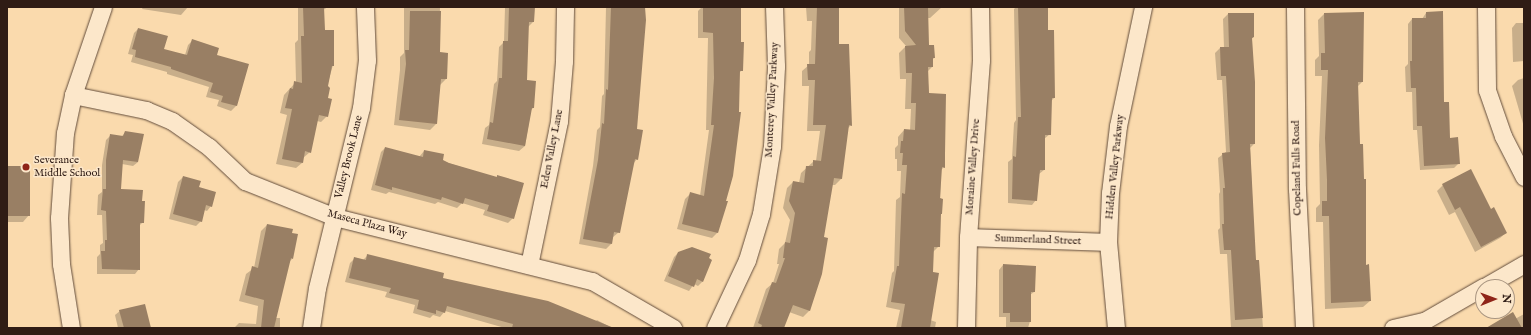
<!DOCTYPE html>
<style>
body{margin:0}
#map{position:relative;width:1531px;height:335px;overflow:hidden;background:#fadaad;font-family:"IM FELL English",serif}
div>[style]{position:absolute}
.shadow>*{inset:0;background:#0003}
.building>*{inset:0;background:#997f64}
.roads{filter:drop-shadow(0 0 1px #624c3b) drop-shadow(0 0 1px #624c3b)}
.minor>*{height:17px;margin:-8.5px;padding:0 8.5px;transform-origin:8.5px;border-radius:8.5px;background:#fce7ca}
.dots>*{width:11px;height:11px;translate:-50% -50%;box-sizing:border-box;border:2px solid #fce7ca;border-radius:50%}
span{translate:-50% -50%;white-space:nowrap;text-align:center;line-height:1.15;-webkit-text-stroke:3px #fce7ca;paint-order:stroke}
.street-label{font-size:11px;color:#2f1c15}
.poi-label{font-size:11px;color:#2f1c15}
.left{translate:0 -50%;text-align:left}
.frame{position:absolute;inset:0;border:8px solid #2f1c15;pointer-events:none}
.north{position:absolute;left:1475px;top:279px;width:40px;height:40px;box-sizing:border-box;background:#fce7ca;border:1px solid #aa9682;border-radius:50%;rotate:89deg;font-size:11px;font-weight:700;line-height:16px;text-align:center;color:#2f1c15}
.north::after{content:'';display:block;margin:auto;width:14px;height:18px;background:#8f2418;clip-path:polygon(50% 0,100% 100%,50% 72%,0 100%)}
</style>
<div id="map">
<div class="shadow">
<div style="clip-path:polygon(143px 7px,188px 7px,181px 15px,142px 9px)"></div>
<div style="clip-path:polygon(298px 7px,328px 7px,323px 10px,324px 31px,333px 65px,327px 86px,327px 116px,321px 122px,317px 121px,310px 152px,303px 158px,302px 163px,296px 168px,276px 164px,287px 115px,280px 113px,284px 95px,296px 82px,295px 43px,298px 40px)"></div>
<div style="clip-path:polygon(401px 7px,440px 7px,439px 53px,446px 79px,440px 85px,436px 124px,430px 130px,394px 125px,400px 70px,400px 57px,404px 53px,404px 8px)"></div>
<div style="clip-path:polygon(505px 7px,534px 7px,533px 22px,528px 27px,526px 81px,535px 82px,533px 108px,531px 110px,525px 146px,519px 151px,482px 144px,485px 128px,489px 125px,494px 84px,497px 81px,499px 47px,504px 42px)"></div>
<div style="clip-path:polygon(606px 7px,644px 7px,636px 130px,637px 159px,633px 164px,619px 232px,612px 238px,611px 244px,606px 249px,579px 244px,593px 166px,597px 130px,600px 127px,602px 96px,604px 94px)"></div>
<div style="clip-path:polygon(702px 7px,739px 7px,742px 70px,739px 73px,717px 233px,712px 238px,677px 229px,685px 199px,690px 194px,700px 196px,709px 130px,706px 130px,708px 38px,698px 38px,698px 11px)"></div>
<div style="clip-path:polygon(806px 7px,838px 7px,838px 45px,851px 125px,848px 128px,841px 179px,835px 185px,832px 185px,809px 311px,803px 317px,789px 312px,783px 328px,753px 328px,766px 289px,773px 283px,779px 264px,777px 264px,779px 249px,785px 243px,790px 220px,783px 208px,787px 188px,793px 182px,799px 183px,801px 173px,814px 161px,816px 161px,820px 131px,807px 131px,809px 86px,802px 86px,802px 71px,809px 65px,809px 52px,811px 50px,812px 21px,807px 21px)"></div>
<div style="clip-path:polygon(899px 7px,942px 7px,930px 18px,927px 18px,928px 46px,934px 58px,932px 60px,932px 67px,927px 72px,929px 94px,944px 167px,941px 170px,939px 246px,933px 252px,930px 320px,936px 322px,935px 328px,896px 328px,900px 310px,886px 307px,892px 273px,894px 271px,896px 200px,900px 197px,901px 171px,897px 171px,897px 159px,895px 159px,895px 148px,898px 145px,898px 137px,904px 130px,910px 131px,911px 109px,905px 109px,906px 79px,900px 79px,899px 53px,906px 46px,899px 38px)"></div>
<div style="clip-path:polygon(1016px 7px,1047px 7px,1047px 31px,1054px 98px,1051px 101px,1050px 134px,1044px 139px,1044px 170px,1039px 174px,1036px 200px,1032px 205px,1008px 203px,1008px 162px,1012px 159px,1014px 123px,1016px 120px,1014px 9px)"></div>
<div style="clip-path:polygon(1426px 13px,1449px 139px,1459px 163px,1454px 168px,1420px 170px,1417px 130px,1413px 130px,1412px 92px,1406px 92px,1405px 67px,1408px 64px,1408px 24px,1412px 19px,1422px 19px)"></div>
<div style="clip-path:polygon(1228px 14px,1253px 14px,1253px 37px,1252px 39px,1254px 144px,1250px 148px,1255px 261px,1258px 261px,1263px 328px,1231px 328px,1227px 254px,1220px 254px,1218px 230px,1220px 228px,1219px 194px,1220px 192px,1218px 158px,1226px 152px,1222px 80px,1217px 80px,1215px 53px,1220px 48px,1224px 48px,1223px 19px)"></div>
<div style="clip-path:polygon(1324px 14px,1362px 82px,1357px 87px,1365px 266px,1370px 301px,1363px 307px,1325px 309px,1323px 222px,1316px 222px,1316px 208px,1320px 204px,1319px 145px,1322px 76px,1315px 76px,1315px 60px,1319px 56px,1318px 20px)"></div>
<div style="clip-path:polygon(1516px 23px,1524px 23px,1524px 61px,1513px 62px,1512px 28px)"></div>
<div style="clip-path:polygon(138px 29px,163px 50px,185px 55px,188px 45px,193px 40px,215px 56px,248px 65px,236px 106px,231px 111px,217px 106px,219px 100px,206px 97px,209px 87px,167px 74px,167px 72px,131px 62px,133px 55px,128px 54px,134px 33px)"></div>
<div style="clip-path:polygon(1524px 78px,1524px 127px,1512px 86px,1518px 80px)"></div>
<div style="clip-path:polygon(126px 132px,138px 162px,133px 166px,122px 164px,120px 190px,141px 201px,143px 222px,139px 226px,139px 269px,135px 274px,97px 274px,97px 257px,100px 254px,100px 245px,103px 243px,102px 215px,97px 215px,98px 195px,102px 192px,102px 165px,106px 140px,111px 135px,121px 137px)"></div>
<div style="clip-path:polygon(385px 148px,419px 157px,424px 151px,442px 161px,496px 178px,497px 176px,513px 218px,508px 223px,483px 215px,485px 210px,462px 203px,457px 208px,438px 202px,435px 204px,389px 192px,386px 194px,371px 190px,381px 152px)"></div>
<div style="clip-path:polygon(7px 167px,29px 215px,23px 222px,7px 222px)"></div>
<div style="clip-path:polygon(183px 177px,198px 188px,211px 206px,207px 211px,204px 210px,201px 221px,196px 226px,169px 219px,178px 182px)"></div>
<div style="clip-path:polygon(1443px 185px,1491px 210px,1506px 233px,1500px 238px,1475px 252px,1455px 212px,1449px 215px,1437px 191px)"></div>
<div style="clip-path:polygon(267px 225px,293px 258px,289px 262px,275px 318px,280px 318px,280px 328px,234px 328px,239px 323px,256px 324px,258px 306px,239px 301px,246px 274px,254px 268px,261px 231px)"></div>
<div style="clip-path:polygon(679px 252px,703px 281px,698px 286px,694px 284px,689px 291px,664px 281px,674px 257px)"></div>
<div style="clip-path:polygon(368px 255px,442px 279px,596px 321px,597px 320px,612px 328px,505px 328px,445px 311px,440px 317px,433px 315px,430px 318px,413px 313px,415px 305px,385px 297px,387px 292px,345px 282px,350px 263px,355px 258px,363px 260px)"></div>
<div style="clip-path:polygon(1003px 265px,1034px 292px,1030px 295px,1030px 321px,1028px 328px,1006px 328px,1006px 317px,999px 317px,999px 270px)"></div>
<div style="clip-path:polygon(120px 311px,150px 328px,118px 328px,115px 315px)"></div>
<div style="clip-path:polygon(1524px 314px,1524px 328px,1488px 328px,1515px 319px)"></div>
</div>
<div class="building">
<div style="clip-path:polygon(303px 7px,324px 7px,325px 30px,334px 30px,334px 66px,332px 66px,328px 86px,330px 88px,328px 98px,332px 99px,328px 117px,319px 115px,311px 153px,305px 151px,303px 163px,282px 159px,292px 109px,285px 108px,290px 88px,293px 89px,294px 81px,302px 83px,301px 36px,304px 36px)"></div>
<div style="clip-path:polygon(509px 7px,535px 7px,534px 22px,529px 22px,527px 80px,536px 81px,534px 108px,532px 108px,525px 146px,487px 139px,490px 122px,493px 123px,499px 78px,502px 78px,503px 41px,508px 41px)"></div>
<div style="clip-path:polygon(611px 7px,645px 7px,646px 20px,637px 129px,643px 130px,638px 160px,635px 159px,620px 233px,614px 232px,612px 244px,583px 239px,598px 160px,602px 123px,604px 124px,606px 89px,608px 90px)"></div>
<div style="clip-path:polygon(703px 7px,741px 7px,741px 42px,744px 42px,743px 71px,740px 71px,739px 112px,741px 112px,733px 176px,726px 201px,728px 201px,718px 233px,682px 224px,690px 192px,704px 196px,714px 125px,711px 125px,714px 78px,713px 33px,703px 32px)"></div>
<div style="clip-path:polygon(817px 7px,839px 7px,839px 44px,849px 44px,852px 126px,849px 125px,842px 179px,834px 178px,824px 237px,828px 238px,822px 274px,810px 311px,793px 305px,784px 328px,761px 328px,762px 325px,758px 323px,772px 282px,776px 283px,785px 258px,783px 258px,785px 242px,790px 243px,795px 213px,789px 201px,793px 181px,804px 183px,806px 166px,813px 166px,813px 160px,821px 161px,826px 125px,813px 125px,815px 80px,808px 80px,807px 64px,815px 64px)"></div>
<div style="clip-path:polygon(904px 7px,928px 7px,929px 45px,934px 45px,935px 58px,933px 58px,933px 67px,928px 67px,929px 93px,946px 94px,945px 154px,945px 168px,942px 167px,940px 198px,943px 199px,942px 214px,941px 214px,940px 247px,934px 247px,933px 272px,939px 273px,930px 328px,901px 328px,905px 304px,891px 302px,897px 266px,899px 266px,902px 193px,905px 194px,907px 165px,902px 165px,903px 153px,900px 153px,901px 141px,903px 141px,904px 129px,915px 130px,916px 103px,911px 103px,912px 73px,906px 73px,905px 46px,916px 45px,905px 31px)"></div>
<div style="clip-path:polygon(1018px 7px,1048px 7px,1048px 30px,1054px 30px,1055px 98px,1052px 98px,1051px 135px,1045px 135px,1045px 170px,1040px 170px,1037px 201px,1012px 199px,1013px 156px,1016px 157px,1018px 117px,1021px 117px)"></div>
<div style="clip-path:polygon(410px 11px,441px 11px,440px 52px,448px 53px,447px 79px,441px 79px,437px 124px,399px 120px,406px 64px,405px 50px,409px 50px)"></div>
<div style="clip-path:polygon(1443px 11px,1444px 102px,1449px 102px,1450px 138px,1458px 137px,1460px 164px,1424px 166px,1422px 126px,1417px 126px,1416px 88px,1411px 88px,1410px 61px,1412px 61px,1412px 18px,1426px 18px,1426px 12px)"></div>
<div style="clip-path:polygon(1364px 12px,1363px 82px,1358px 82px,1360px 144px,1363px 144px,1364px 179px,1366px 179px,1366px 265px,1369px 264px,1371px 301px,1331px 303px,1329px 216px,1322px 216px,1322px 201px,1327px 201px,1327px 180px,1325px 138px,1328px 70px,1321px 70px,1321px 53px,1325px 53px,1324px 13px)"></div>
<div style="clip-path:polygon(1228px 13px,1254px 13px,1254px 37px,1252px 38px,1255px 82px,1255px 144px,1250px 144px,1256px 260px,1259px 260px,1263px 318px,1235px 320px,1231px 250px,1224px 250px,1222px 224px,1224px 224px,1223px 188px,1225px 188px,1222px 153px,1230px 152px,1226px 76px,1221px 76px,1220px 47px,1229px 47px)"></div>
<div style="clip-path:polygon(138px 28px,168px 36px,164px 49px,187px 55px,192px 39px,219px 48px,217px 55px,249px 64px,237px 106px,221px 102px,223px 96px,210px 92px,213px 83px,171px 69px,171px 67px,135px 57px,136px 50px,132px 49px)"></div>
<div style="clip-path:polygon(125px 131px,144px 134px,138px 162px,123px 160px,121px 189px,143px 190px,142px 201px,145px 201px,144px 223px,140px 223px,140px 270px,102px 269px,101px 251px,105px 251px,105px 240px,107px 240px,106px 211px,101px 210px,103px 189px,106px 189px,106px 160px,110px 134px,123px 136px)"></div>
<div style="clip-path:polygon(385px 147px,423px 157px,424px 150px,444px 154px,443px 160px,449px 163px,497px 177px,497px 175px,524px 183px,514px 219px,487px 211px,489px 205px,465px 198px,463px 204px,442px 197px,441px 200px,392px 187px,392px 190px,375px 185px)"></div>
<div style="clip-path:polygon(7px 166px,30px 166px,30px 216px,7px 216px)"></div>
<div style="clip-path:polygon(1471px 169px,1491px 209px,1494px 207px,1507px 233px,1481px 247px,1460px 207px,1455px 210px,1442px 184px)"></div>
<div style="clip-path:polygon(183px 176px,201px 181px,199px 187px,216px 192px,212px 207px,206px 205px,202px 222px,173px 214px)"></div>
<div style="clip-path:polygon(267px 224px,293px 229px,292px 233px,298px 234px,293px 259px,291px 258px,274px 328px,261px 328px,264px 300px,245px 295px,252px 266px,258px 268px)"></div>
<div style="clip-path:polygon(692px 247px,711px 254px,709px 258px,712px 260px,703px 282px,697px 279px,694px 287px,668px 276px,678px 252px)"></div>
<div style="clip-path:polygon(367px 254px,444px 273px,443px 278px,548px 301px,614px 328px,512px 328px,513px 324px,447px 306px,445px 313px,436px 310px,436px 314px,417px 309px,419px 300px,389px 293px,391px 288px,349px 278px,354px 257px,366px 260px)"></div>
<div style="clip-path:polygon(1003px 264px,1036px 266px,1035px 292px,1031px 292px,1031px 322px,1010px 322px,1010px 313px,1003px 313px)"></div>
<div style="clip-path:polygon(145px 304px,151px 328px,124px 328px,119px 310px)"></div>
<div style="clip-path:polygon(1513px 312px,1522px 328px,1486px 328px)"></div>
</div>
<div class="roads">
<div class="minor">
<div style="left:1295px;top:7px;width:182px;rotate:89.4deg"></div>
<div style="left:1297px;top:189px;width:139px;rotate:87.1deg"></div>
<div style="left:1486px;top:7px;width:83px;rotate:89.3deg"></div>
<div style="left:1487px;top:90px;width:49px;rotate:70.8deg"></div>
<div style="left:1503px;top:136px;width:46px;rotate:62.9deg"></div>
<div style="left:73px;top:95px;width:75px;rotate:11.6deg"></div>
<div style="left:146px;top:110px;width:28px;rotate:23deg"></div>
<div style="left:172px;top:121px;width:45px;rotate:35.1deg"></div>
<div style="left:209px;top:147px;width:50px;rotate:43.4deg"></div>
<div style="left:245px;top:181px;width:97px;rotate:21.8deg"></div>
<div style="left:335px;top:217px;width:265px;rotate:14deg"></div>
<div style="left:592px;top:281px;width:94px;rotate:30.1deg"></div>
<div style="left:968px;top:237px;width:140px;rotate:2deg"></div>
<div style="left:529px;top:265px;width:147px;rotate:-78.2deg"></div>
<div style="left:559px;top:121px;width:60px;rotate:-85.2deg"></div>
<div style="left:564px;top:61px;width:54px;rotate:-88.9deg"></div>
<div style="left:1484px;top:287px;width:46px;rotate:-29.9deg"></div>
<div style="left:71px;top:328px;width:65px;rotate:-98.9deg"></div>
<div style="left:61px;top:264px;width:46px;rotate:-92.5deg"></div>
<div style="left:59px;top:218px;width:85px;rotate:-86deg"></div>
<div style="left:65px;top:133px;width:39px;rotate:-78deg"></div>
<div style="left:73px;top:95px;width:93px;rotate:-71.2deg"></div>
<div style="left:311px;top:328px;width:40px;rotate:-81.5deg"></div>
<div style="left:317px;top:288px;width:185px;rotate:-76.3deg"></div>
<div style="left:361px;top:108px;width:48px;rotate:-82.9deg"></div>
<div style="left:367px;top:60px;width:53px;rotate:-92.2deg"></div>
<div style="left:715px;top:328px;width:75px;rotate:-64.8deg"></div>
<div style="left:747px;top:260px;width:48px;rotate:-73.1deg"></div>
<div style="left:761px;top:214px;width:69px;rotate:-80.8deg"></div>
<div style="left:772px;top:146px;width:80px;rotate:-87.1deg"></div>
<div style="left:776px;top:66px;width:59px;rotate:-91.9deg"></div>
<div style="left:966px;top:328px;width:91px;rotate:-88.7deg"></div>
<div style="left:968px;top:237px;width:177px;rotate:-85.8deg"></div>
<div style="left:981px;top:60px;width:53px;rotate:-91.1deg"></div>
<div style="left:1116px;top:328px;width:86px;rotate:-95.3deg"></div>
<div style="left:1108px;top:242px;width:49px;rotate:-87.7deg"></div>
<div style="left:1110px;top:193px;width:67px;rotate:-83.2deg"></div>
<div style="left:1118px;top:126px;width:122px;rotate:-78.1deg"></div>
<div style="left:1393px;top:328px;width:32px;rotate:-13deg"></div>
<div style="left:1424px;top:321px;width:68px;rotate:-30deg"></div>
</div>
</div>
<div class="dots">
<div style="left:26px;top:167px;background:#8f2418"></div>
</div>
<div class="street-label">
<span style="left:772px;top:100px;rotate:-87deg">Monterey Valley Parkway</span>
<span style="left:552px;top:149px;rotate:-79deg">Eden Valley Lane</span>
<span style="left:349px;top:157px;rotate:-76deg">Valley Brook Lane</span>
<span style="left:973px;top:167px;rotate:-86deg">Moraine Valley Drive</span>
<span style="left:1115px;top:167px;rotate:-84deg">Hidden Valley Parkway</span>
<span style="left:1297px;top:168px;rotate:-91deg">Copeland Falls Road</span>
<span style="left:367px;top:224px;rotate:15deg">Maseca Plaza Way</span>
<span style="left:1038px;top:240px;rotate:2deg">Summerland Street</span>
</div>
<div class="poi-label">
<span class="left" style="left:34px;top:167px">Severance<br>Middle School</span>
</div>
<div class="frame"></div>
<div class="north">N</div>
</div>
